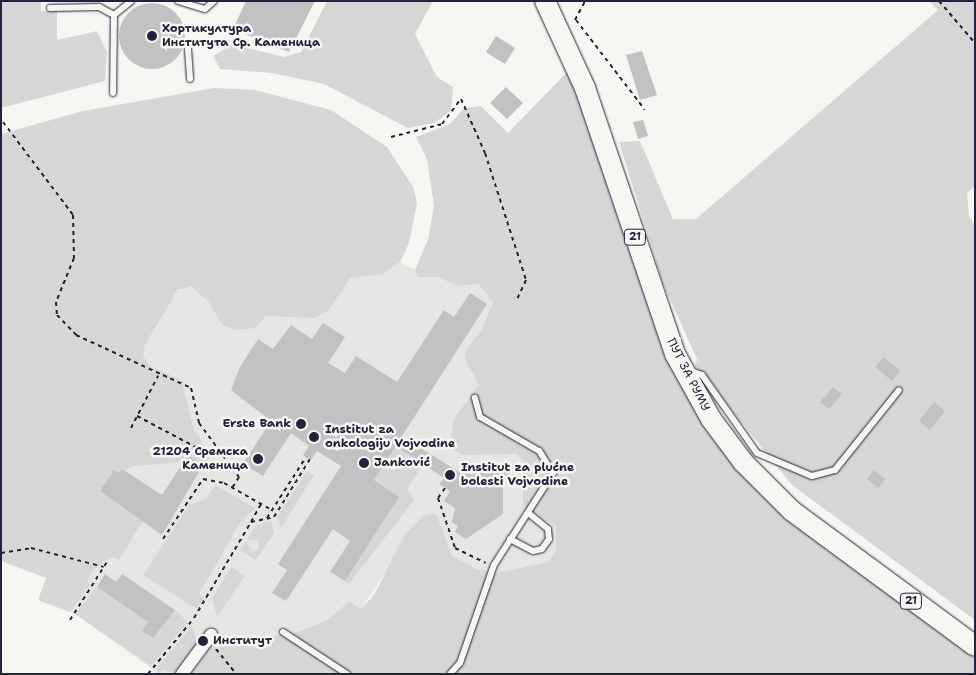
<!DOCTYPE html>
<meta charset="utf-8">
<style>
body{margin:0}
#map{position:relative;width:976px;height:675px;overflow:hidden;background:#f6f6f2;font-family:"Shantell Sans",sans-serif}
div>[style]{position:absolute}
.built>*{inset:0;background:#e6e6e4}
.green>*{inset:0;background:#d7d7d7}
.building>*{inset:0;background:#c2c2c4}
.round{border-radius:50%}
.path>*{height:2px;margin-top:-1px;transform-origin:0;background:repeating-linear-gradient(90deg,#22223b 0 4px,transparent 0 8px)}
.roads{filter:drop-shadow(0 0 1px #22223b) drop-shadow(0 0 1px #22223b)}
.lane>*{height:6px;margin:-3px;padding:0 3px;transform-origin:3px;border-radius:3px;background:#f6f6f2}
.street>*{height:12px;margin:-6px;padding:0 6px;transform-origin:6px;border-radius:6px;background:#f6f6f2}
.primary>*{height:20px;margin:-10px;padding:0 10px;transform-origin:10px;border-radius:10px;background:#f6f6f2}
.dots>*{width:14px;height:14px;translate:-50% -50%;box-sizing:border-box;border:2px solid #f6f6f2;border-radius:50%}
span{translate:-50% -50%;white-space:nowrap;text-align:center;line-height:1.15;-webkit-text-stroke:5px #f6f6f2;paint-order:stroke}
.shield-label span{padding:1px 4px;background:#f6f6f2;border:1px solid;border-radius:4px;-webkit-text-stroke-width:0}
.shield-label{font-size:11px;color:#22223b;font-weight:700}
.poi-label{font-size:12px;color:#22223b;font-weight:700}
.left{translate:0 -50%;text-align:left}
.right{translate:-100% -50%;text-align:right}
.street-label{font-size:12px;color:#22223b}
.frame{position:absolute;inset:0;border:2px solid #22223b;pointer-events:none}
</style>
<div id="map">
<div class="built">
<div style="clip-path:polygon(400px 262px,415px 270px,418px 277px,437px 277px,458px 286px,478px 284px,493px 302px,483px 327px,466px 350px,465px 360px,479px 385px,454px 418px,463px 455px,504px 452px,517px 454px,523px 461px,523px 505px,556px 526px,556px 549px,549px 562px,496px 573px,477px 569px,452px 556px,436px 513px,392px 562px,361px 609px,350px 601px,325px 621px,298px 632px,221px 644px,211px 648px,191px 674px,159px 674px,75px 614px,38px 600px,145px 345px,178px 291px,190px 287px,208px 301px,222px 325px,256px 328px,266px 316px,329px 310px,350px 277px,384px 274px)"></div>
</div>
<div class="green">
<div style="clip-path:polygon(1px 1px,41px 1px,41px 11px,57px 11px,57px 40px,97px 31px,107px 52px,105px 81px,1px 108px)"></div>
<div style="clip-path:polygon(327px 1px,433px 1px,415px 34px,437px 77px,453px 87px,451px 111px,434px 123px,408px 128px,324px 84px,272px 73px,220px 69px,213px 56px,232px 44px,284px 57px,301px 52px)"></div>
<div style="clip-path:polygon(929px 1px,975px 1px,975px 186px,967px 193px,969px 216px,975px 225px,975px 620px,792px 485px,695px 365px,697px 359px,663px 284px,619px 142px,640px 141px,673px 219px,696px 219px,938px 10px)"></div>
<div style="clip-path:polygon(571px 68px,659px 336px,719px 444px,975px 654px,975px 674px,191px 674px,211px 648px,221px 644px,298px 632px,325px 621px,350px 601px,361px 609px,374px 595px,405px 534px,423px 516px,436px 513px,452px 556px,477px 569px,496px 573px,549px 562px,556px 549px,556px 526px,523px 505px,523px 461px,517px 454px,463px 455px,455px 450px,451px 436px,454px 418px,479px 385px,465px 360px,466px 350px,483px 327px,493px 302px,478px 284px,458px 286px,437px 277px,418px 277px,415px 270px,428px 240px,434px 206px,427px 159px,416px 137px,450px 124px,463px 109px,472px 107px,481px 106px,508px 133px)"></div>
<div style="clip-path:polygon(214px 88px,255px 90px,331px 110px,387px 147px,413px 187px,417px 203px,409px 243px,400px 262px,384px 274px,350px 278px,329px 310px,314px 318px,266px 316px,256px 328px,236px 330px,222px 325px,208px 301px,191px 287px,178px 290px,145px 345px,143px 356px,150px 366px,182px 381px,193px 427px,210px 457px,203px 465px,188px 455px,176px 463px,133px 466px,119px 473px,114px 470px,100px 491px,144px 519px,119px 560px,111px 557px,95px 568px,87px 580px,90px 585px,70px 612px,38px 600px,46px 578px,1px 561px,1px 134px,83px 111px)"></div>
<div style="clip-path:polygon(396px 446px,423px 464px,408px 489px,414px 500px,349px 584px,345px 581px,399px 497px,374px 480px)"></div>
<div style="clip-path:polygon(307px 471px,314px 475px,281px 528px,277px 517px)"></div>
<div style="clip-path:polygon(215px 485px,255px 508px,241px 522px,199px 594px,204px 597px,197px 609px,143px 575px,189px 505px,206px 499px)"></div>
<div style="clip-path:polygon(271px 521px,274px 533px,256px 560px,240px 550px,246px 542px,253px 551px,259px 549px,258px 540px,247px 540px,256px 525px)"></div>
<div style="clip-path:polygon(231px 567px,245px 576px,217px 617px,212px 599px)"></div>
<div style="clip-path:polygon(97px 587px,148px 622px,142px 631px,152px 638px,175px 610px,188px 622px,151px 666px,75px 614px)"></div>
<div style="clip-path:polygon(192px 626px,198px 643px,174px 674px,163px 669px,159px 673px,156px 669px)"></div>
</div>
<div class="building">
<div style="clip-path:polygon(246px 1px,315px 1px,289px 52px,233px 29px)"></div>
<div class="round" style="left:119px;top:3px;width:66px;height:66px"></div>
<div style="clip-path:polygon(496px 36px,515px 48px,505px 64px,486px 52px)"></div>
<div style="clip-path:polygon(642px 51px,657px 95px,640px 100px,626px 55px)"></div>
<div style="clip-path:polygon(506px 87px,523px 103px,507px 119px,490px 103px)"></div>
<div style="clip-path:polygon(643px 120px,648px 136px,638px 139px,633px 122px)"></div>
<div style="clip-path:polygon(470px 293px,487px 304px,402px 436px,462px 474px,468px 465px,478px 472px,482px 466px,496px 468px,499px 463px,511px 471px,503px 482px,503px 514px,466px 539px,455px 532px,458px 526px,452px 522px,455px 508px,444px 501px,450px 491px,439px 484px,444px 478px,396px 446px,374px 480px,399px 497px,345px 581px,330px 572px,350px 541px,333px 529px,286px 601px,272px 593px,287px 570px,278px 564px,341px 466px,317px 451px,311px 460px,307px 458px,303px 455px,309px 446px,291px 433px,263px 476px,243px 464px,271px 421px,231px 390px,240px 367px,258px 339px,273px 349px,291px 325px,312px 339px,323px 323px,345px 337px,328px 363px,345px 373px,356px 356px,397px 382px,444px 310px,454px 317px)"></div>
<div style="clip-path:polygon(884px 357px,900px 371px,892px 381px,875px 367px)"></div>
<div style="clip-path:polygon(833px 387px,842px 394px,829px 409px,820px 402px)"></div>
<div style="clip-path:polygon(934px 402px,945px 411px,930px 430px,919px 421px)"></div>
<div style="clip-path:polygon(188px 455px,203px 465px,162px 535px,100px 491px,114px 470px,119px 473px,122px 469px,162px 495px)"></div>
<div style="clip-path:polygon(874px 470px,885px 479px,878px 488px,867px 479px)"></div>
<div style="clip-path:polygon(105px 574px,116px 582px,122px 574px,175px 610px,153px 638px,142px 631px,148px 622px,97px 587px)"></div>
</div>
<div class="path">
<div style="left:939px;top:1px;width:55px;rotate:49.4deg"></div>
<div style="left:575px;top:20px;width:21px;rotate:-62deg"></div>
<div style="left:576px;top:20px;width:113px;rotate:52.5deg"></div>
<div style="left:3px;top:122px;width:116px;rotate:53deg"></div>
<div style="left:73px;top:215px;width:43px;rotate:88.7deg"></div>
<div style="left:74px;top:258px;width:48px;rotate:112.2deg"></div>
<div style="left:56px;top:302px;width:13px;rotate:86deg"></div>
<div style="left:57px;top:315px;width:28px;rotate:46deg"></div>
<div style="left:76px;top:335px;width:127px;rotate:24.7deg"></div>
<div style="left:191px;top:388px;width:36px;rotate:77deg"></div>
<div style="left:199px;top:423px;width:67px;rotate:53.5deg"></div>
<div style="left:239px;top:477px;width:13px;rotate:122deg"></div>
<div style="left:391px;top:137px;width:53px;rotate:-14.3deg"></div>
<div style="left:442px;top:124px;width:31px;rotate:-53deg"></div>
<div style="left:461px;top:99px;width:59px;rotate:66deg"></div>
<div style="left:485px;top:153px;width:133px;rotate:72.1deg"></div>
<div style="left:526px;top:280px;width:23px;rotate:115deg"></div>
<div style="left:137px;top:416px;width:75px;rotate:27.9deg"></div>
<div style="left:203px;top:451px;width:17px;rotate:7deg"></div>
<div style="left:131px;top:428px;width:59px;rotate:-62.6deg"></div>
<div style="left:445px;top:488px;width:12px;rotate:125deg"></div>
<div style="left:438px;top:498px;width:53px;rotate:71.2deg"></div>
<div style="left:455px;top:548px;width:34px;rotate:26deg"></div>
<div style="left:267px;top:518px;width:72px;rotate:-57.4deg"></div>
<div style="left:251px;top:522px;width:23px;rotate:-61deg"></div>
<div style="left:163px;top:539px;width:72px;rotate:-56.3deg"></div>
<div style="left:203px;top:479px;width:21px;rotate:11deg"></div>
<div style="left:224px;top:483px;width:55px;rotate:29.4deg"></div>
<div style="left:1px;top:553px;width:30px;rotate:-9deg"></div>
<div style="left:31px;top:548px;width:75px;rotate:14.6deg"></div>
<div style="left:70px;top:620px;width:69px;rotate:-57.5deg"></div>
<div style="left:216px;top:649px;width:32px;rotate:51deg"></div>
<div style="left:148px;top:674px;width:72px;rotate:-50.6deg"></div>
<div style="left:194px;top:618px;width:112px;rotate:-59.3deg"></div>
<div style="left:251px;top:522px;width:24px;rotate:-12deg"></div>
<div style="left:274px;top:517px;width:68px;rotate:-58.2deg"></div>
</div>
<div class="roads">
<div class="lane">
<div style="left:178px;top:1px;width:28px;rotate:17deg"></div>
<div style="left:205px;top:9px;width:12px;rotate:-42deg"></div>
<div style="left:50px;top:8px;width:49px;rotate:-1.2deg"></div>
<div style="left:99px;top:7px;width:17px;rotate:28deg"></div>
<div style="left:114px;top:15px;width:78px;rotate:90.7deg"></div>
<div style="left:114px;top:15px;width:22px;rotate:-39deg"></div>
<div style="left:188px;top:49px;width:30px;rotate:86deg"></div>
<div style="left:688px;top:370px;width:15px;rotate:20deg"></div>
<div style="left:702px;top:375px;width:95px;rotate:54.8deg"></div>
<div style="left:757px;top:453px;width:60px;rotate:22.7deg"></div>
<div style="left:812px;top:476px;width:24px;rotate:-15deg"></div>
<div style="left:835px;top:470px;width:102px;rotate:-51.3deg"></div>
<div style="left:510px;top:539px;width:26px;rotate:28deg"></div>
<div style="left:533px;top:551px;width:9px;rotate:-13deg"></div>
<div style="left:542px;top:549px;width:12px;rotate:-55deg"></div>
<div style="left:549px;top:539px;width:10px;rotate:-96deg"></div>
<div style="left:548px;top:529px;width:26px;rotate:-141deg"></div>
<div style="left:283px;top:632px;width:77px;rotate:33.3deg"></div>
<div style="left:450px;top:674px;width:15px;rotate:-48deg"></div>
<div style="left:460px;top:663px;width:104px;rotate:-70.9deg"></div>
<div style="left:494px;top:565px;width:109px;rotate:-57.3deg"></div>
<div style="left:553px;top:473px;width:26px;rotate:-122deg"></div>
<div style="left:539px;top:451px;width:68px;rotate:-150deg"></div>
<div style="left:480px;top:417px;width:20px;rotate:-105deg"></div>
</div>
<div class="street">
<div style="left:182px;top:674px;width:49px;rotate:-53.4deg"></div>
</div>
<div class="primary">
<div style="left:545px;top:1px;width:96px;rotate:65.3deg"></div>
<div style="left:585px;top:88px;width:281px;rotate:71.3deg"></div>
<div style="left:675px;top:354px;width:74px;rotate:61deg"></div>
<div style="left:711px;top:419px;width:54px;rotate:53.3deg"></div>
<div style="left:743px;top:462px;width:69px;rotate:45deg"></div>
<div style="left:792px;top:511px;width:227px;rotate:36.4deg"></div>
</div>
</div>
<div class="dots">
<div style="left:152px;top:36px;background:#22223b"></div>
<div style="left:301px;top:424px;background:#22223b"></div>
<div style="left:314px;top:437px;background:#22223b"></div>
<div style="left:258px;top:459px;background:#22223b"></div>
<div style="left:364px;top:463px;background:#22223b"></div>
<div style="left:450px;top:475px;background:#22223b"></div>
<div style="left:203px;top:641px;background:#22223b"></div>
</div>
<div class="shield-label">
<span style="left:635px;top:237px">21</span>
<span style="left:911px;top:601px">21</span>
</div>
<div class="poi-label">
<span class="left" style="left:162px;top:36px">Хортикултура<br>Института Ср. Каменица</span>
<span class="right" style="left:291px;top:424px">Erste Bank</span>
<span class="left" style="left:325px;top:437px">Institut za<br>onkologiju Vojvodine</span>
<span class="right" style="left:248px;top:459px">21204 Сремска<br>Каменица</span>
<span class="left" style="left:374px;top:463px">Janković</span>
<span class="left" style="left:461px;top:475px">Institut za plućne<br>bolesti Vojvodine</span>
<span class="left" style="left:213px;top:641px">Институт</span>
</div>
<div class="street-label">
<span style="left:688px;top:375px;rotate:63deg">ПУТ ЗА РУМУ</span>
</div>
<div class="frame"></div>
</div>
